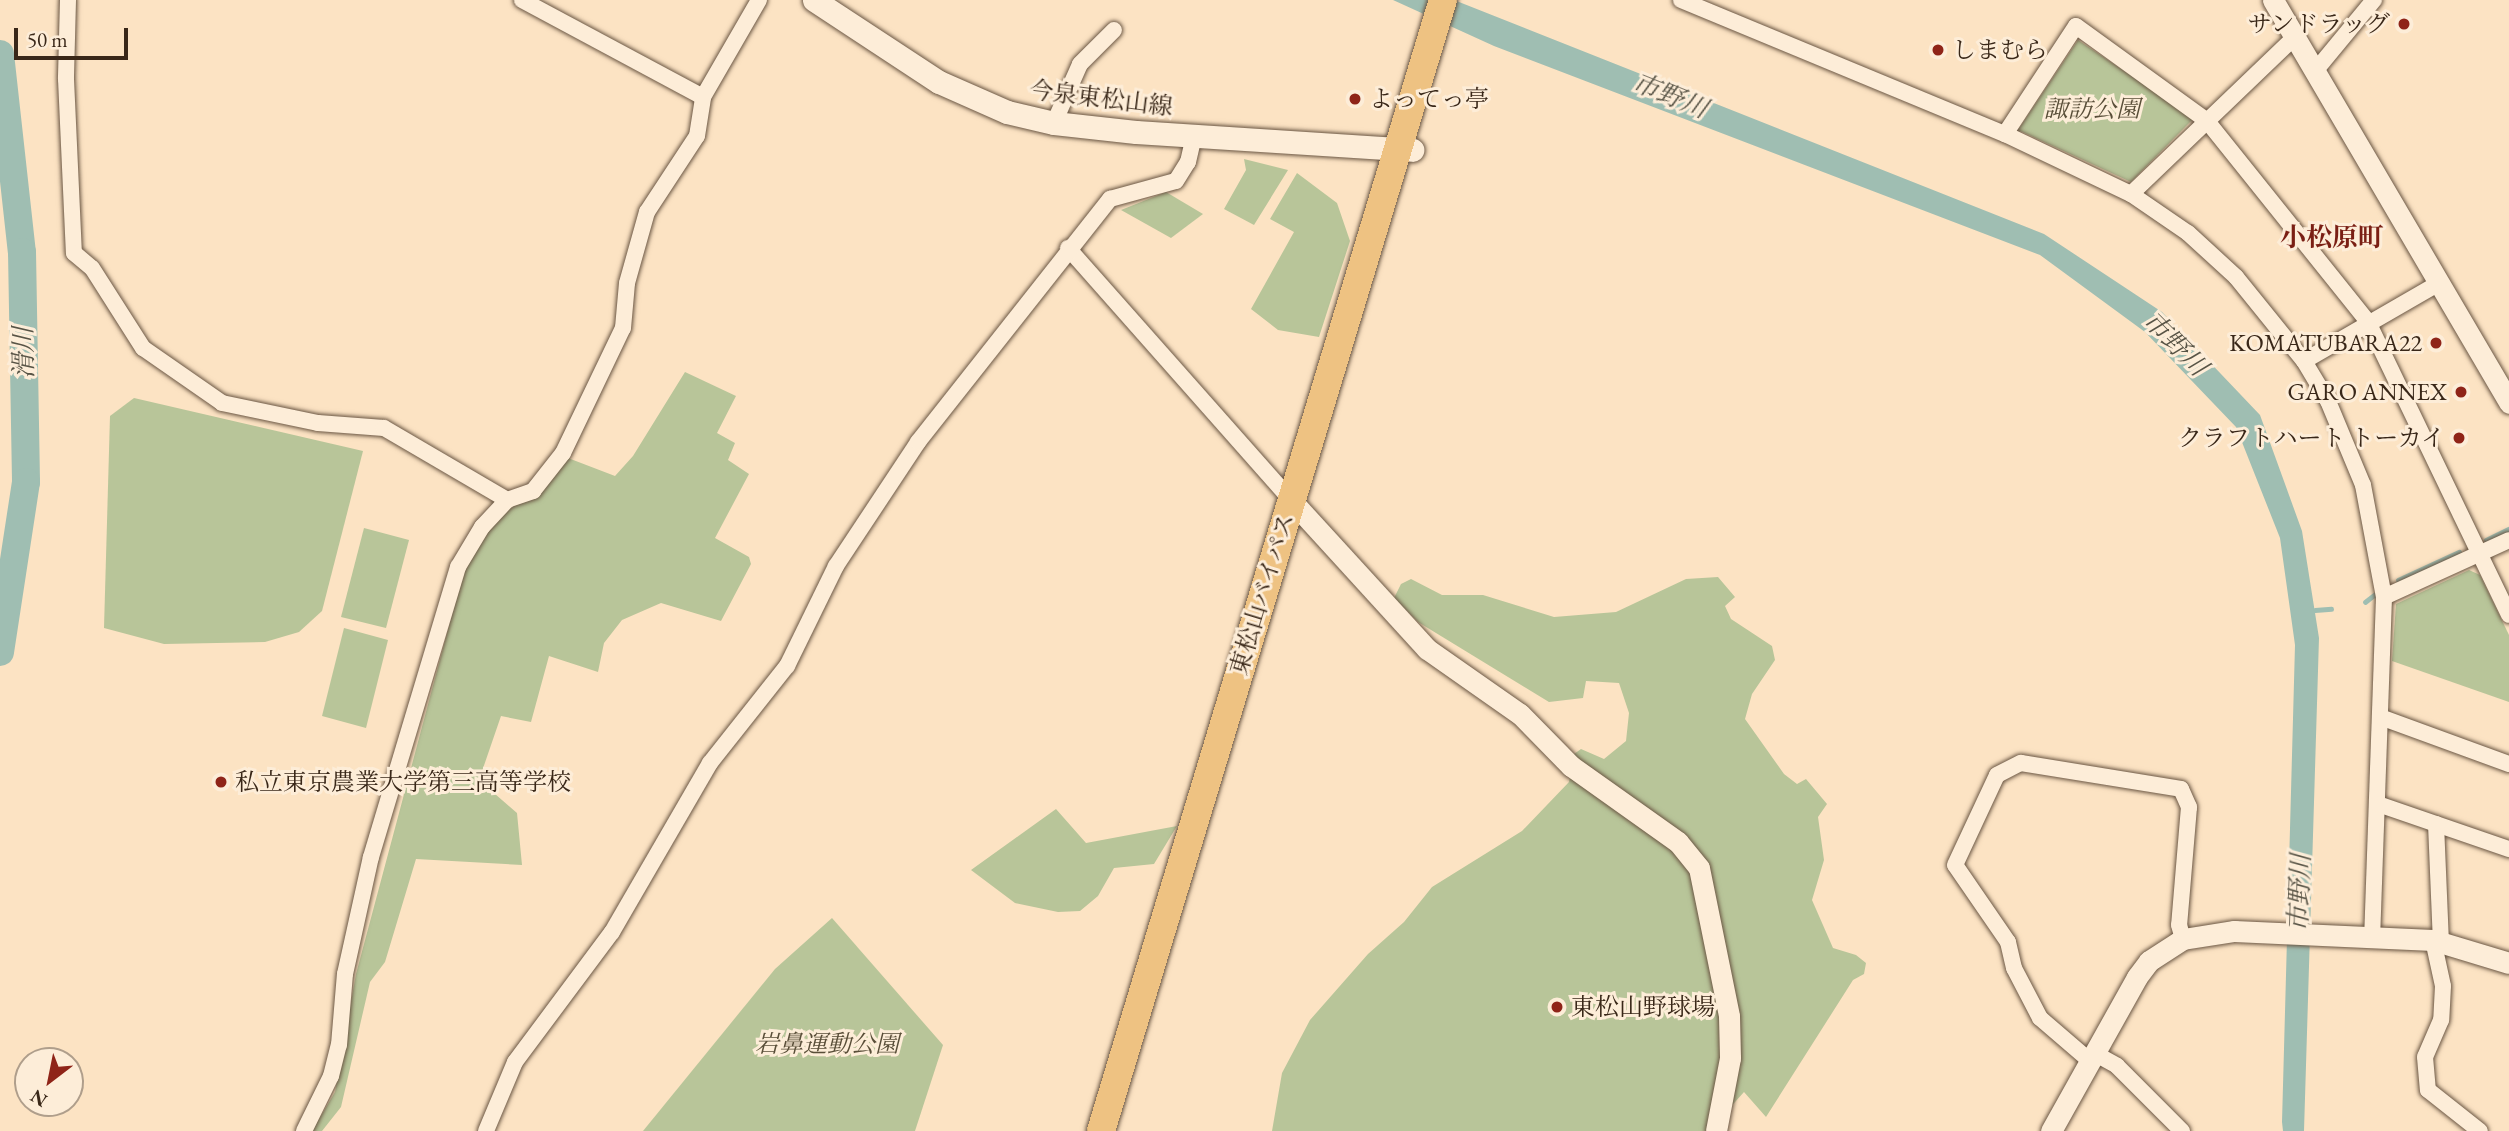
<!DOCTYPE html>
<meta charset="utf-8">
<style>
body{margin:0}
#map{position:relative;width:2509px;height:1131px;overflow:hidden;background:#fce3c3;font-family:"EB Garamond","Noto Serif JP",serif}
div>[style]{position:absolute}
.green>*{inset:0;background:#b8c599}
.water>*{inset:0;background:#9fbeb2}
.stream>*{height:4.5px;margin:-2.25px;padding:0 2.25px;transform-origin:2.25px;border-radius:2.25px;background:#9fbeb2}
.river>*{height:28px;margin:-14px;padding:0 14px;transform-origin:14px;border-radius:14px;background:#9fbeb2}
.roads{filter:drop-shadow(0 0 2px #6a5643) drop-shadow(0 0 2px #6a5643)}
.minor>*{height:16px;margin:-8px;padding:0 8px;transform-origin:8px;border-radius:8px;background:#fdedd8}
.tertiary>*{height:21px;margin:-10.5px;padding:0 10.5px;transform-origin:10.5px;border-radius:10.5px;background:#fdedd8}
.secondary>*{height:23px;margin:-11.5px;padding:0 11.5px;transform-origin:11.5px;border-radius:11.5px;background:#fdedd8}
.trunk>*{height:28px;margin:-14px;padding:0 14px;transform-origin:14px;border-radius:14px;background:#eec282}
.dots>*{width:19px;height:19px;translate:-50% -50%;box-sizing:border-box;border:4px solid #fdedd8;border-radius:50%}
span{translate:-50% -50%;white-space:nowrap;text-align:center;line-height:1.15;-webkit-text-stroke:6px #fdedd8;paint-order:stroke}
.poi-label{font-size:24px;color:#392718}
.right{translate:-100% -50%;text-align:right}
.left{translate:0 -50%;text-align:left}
.street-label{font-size:24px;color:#392718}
.park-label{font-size:24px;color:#594e38;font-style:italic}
.water-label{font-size:26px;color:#585446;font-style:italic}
.neighbourhood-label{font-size:26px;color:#7a1f14;font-weight:700}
.north{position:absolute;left:14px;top:1047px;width:70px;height:70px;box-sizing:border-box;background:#fdedd8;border:2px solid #af9e8b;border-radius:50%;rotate:212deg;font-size:19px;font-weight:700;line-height:28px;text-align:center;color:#392718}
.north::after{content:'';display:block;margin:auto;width:24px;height:32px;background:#8f2418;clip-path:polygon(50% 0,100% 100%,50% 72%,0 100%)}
.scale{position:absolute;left:14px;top:28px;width:114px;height:32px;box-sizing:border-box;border:4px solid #392718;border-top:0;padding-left:9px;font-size:21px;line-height:24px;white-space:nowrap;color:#392718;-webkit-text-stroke:5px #fdedd8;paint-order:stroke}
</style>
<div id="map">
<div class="green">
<div style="clip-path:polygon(2078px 40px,2194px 118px,2131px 182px,2018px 130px)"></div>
<div style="clip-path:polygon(1244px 159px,1288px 170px,1254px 225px,1224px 209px,1246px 170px)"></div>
<div style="clip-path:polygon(1297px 173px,1337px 203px,1350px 241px,1319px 337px,1278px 330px,1251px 309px,1294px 232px,1270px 219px)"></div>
<div style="clip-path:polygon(1166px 192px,1203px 214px,1171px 238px,1121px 210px)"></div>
<div style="clip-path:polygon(685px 372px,736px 396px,717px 433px,735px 443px,728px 460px,749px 474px,715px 538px,749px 557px,751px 564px,721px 621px,661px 603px,622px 620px,604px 643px,598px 672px,549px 656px,531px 722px,501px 716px,479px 780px,517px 813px,522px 865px,416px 859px,385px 962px,370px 982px,341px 1107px,322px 1131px,312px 1131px,335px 1092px,356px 974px,465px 566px,503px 511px,539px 495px,568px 458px,615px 476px,633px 456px)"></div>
<div style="clip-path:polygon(134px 398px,363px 451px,322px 611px,299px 632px,265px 642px,164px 644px,104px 628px,110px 416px)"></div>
<div style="clip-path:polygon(364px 528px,409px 540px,386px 628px,341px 617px)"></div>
<div style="clip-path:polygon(2469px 570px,2480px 575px,2509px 635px,2509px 702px,2392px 661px,2396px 604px)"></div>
<div style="clip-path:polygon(1718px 577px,1735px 597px,1725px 606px,1731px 619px,1772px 646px,1775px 660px,1752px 694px,1745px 719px,1784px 774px,1797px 784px,1806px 779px,1827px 804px,1818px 817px,1824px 860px,1812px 900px,1833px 948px,1856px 955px,1866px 963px,1864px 974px,1853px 980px,1766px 1117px,1744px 1092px,1709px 1131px,1272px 1131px,1282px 1073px,1310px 1020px,1368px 954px,1404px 922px,1432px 887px,1522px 831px,1569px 782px,1574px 754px,1581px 749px,1604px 759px,1626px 741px,1629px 713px,1619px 683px,1586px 681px,1583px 698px,1549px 702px,1418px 622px,1394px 598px,1401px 584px,1411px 579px,1442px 595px,1483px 595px,1554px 617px,1616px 612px,1686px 579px)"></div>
<div style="clip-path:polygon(344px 628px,388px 640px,366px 728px,322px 716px)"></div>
<div style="clip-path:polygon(1056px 809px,1086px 843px,1177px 826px,1154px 864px,1114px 868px,1098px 896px,1080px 911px,1058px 912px,1015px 903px,971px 870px)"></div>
<div style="clip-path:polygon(832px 918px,943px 1045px,915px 1131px,643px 1131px,775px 969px)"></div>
</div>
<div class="water">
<div style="clip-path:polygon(1393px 0,1454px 0,2044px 234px,2162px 312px,2260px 415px,2302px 531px,2319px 638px,2304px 1131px,2283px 1131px,2282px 1122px,2295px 645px,2280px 538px,2236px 427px,2145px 332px,2040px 255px,1494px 46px)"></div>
</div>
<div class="stream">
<div style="left:2486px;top:540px;width:25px;rotate:-26deg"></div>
<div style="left:2398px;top:580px;width:67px;rotate:-24.7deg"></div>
<div style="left:2365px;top:602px;width:11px;rotate:-38deg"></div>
<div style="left:2315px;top:610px;width:16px;rotate:-4deg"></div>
</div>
<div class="river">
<div style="left:0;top:54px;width:199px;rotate:83.7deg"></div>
<div style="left:22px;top:252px;width:230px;rotate:89deg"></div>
<div style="left:26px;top:482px;width:172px;rotate:98.7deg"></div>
</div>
<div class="roads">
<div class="minor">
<div style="left:68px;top:0;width:79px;rotate:91.5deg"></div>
<div style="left:66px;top:79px;width:174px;rotate:87.4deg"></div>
<div style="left:74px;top:253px;width:23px;rotate:40deg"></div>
<div style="left:92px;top:268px;width:95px;rotate:57.5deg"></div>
<div style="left:143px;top:348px;width:96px;rotate:34.8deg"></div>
<div style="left:222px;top:403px;width:98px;rotate:11.8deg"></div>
<div style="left:318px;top:423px;width:66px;rotate:4.3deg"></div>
<div style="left:384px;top:428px;width:143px;rotate:30.3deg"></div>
<div style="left:522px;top:0;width:205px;rotate:28.2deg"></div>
<div style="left:1681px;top:0;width:351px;rotate:22.5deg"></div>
<div style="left:2005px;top:134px;width:140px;rotate:25.5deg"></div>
<div style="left:2131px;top:194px;width:69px;rotate:34.4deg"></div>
<div style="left:2188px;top:233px;width:65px;rotate:42.5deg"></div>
<div style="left:2236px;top:277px;width:108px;rotate:51deg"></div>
<div style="left:2304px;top:361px;width:47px;rotate:59deg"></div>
<div style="left:2328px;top:401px;width:91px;rotate:67.4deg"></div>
<div style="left:2363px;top:485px;width:114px;rotate:79.4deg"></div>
<div style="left:2384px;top:597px;width:340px;rotate:92deg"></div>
<div style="left:2316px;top:70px;width:91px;rotate:-50.4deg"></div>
<div style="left:1054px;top:123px;width:64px;rotate:-66.2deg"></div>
<div style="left:1080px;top:64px;width:48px;rotate:-45deg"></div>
<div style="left:2005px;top:134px;width:129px;rotate:-56.7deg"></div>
<div style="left:2076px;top:26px;width:162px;rotate:35.9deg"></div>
<div style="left:2207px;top:121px;width:258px;rotate:51.3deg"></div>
<div style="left:2368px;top:322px;width:325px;rotate:64.3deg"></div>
<div style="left:2131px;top:194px;width:228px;rotate:-43.8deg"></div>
<div style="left:1068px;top:248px;width:335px;rotate:48.5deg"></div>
<div style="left:2304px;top:361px;width:156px;rotate:-30deg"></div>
<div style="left:2384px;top:597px;width:137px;rotate:-24.5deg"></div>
<div style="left:2383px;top:718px;width:134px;rotate:20.1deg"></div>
<div style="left:2378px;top:804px;width:139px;rotate:19deg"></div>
<div style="left:2436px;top:824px;width:117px;rotate:87.6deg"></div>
<div style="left:2433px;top:940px;width:47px;rotate:77.7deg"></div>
<div style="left:2443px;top:986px;width:34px;rotate:93deg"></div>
<div style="left:2441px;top:1020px;width:40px;rotate:113.4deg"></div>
<div style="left:2425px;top:1057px;width:33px;rotate:85deg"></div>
<div style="left:2428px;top:1090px;width:66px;rotate:38.3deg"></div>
<div style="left:2094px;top:1053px;width:26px;rotate:29deg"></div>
<div style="left:2117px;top:1066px;width:92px;rotate:45deg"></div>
<div style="left:2090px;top:1061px;width:66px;rotate:-139.3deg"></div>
<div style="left:2040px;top:1018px;width:56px;rotate:-117.5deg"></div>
<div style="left:2014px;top:968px;width:27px;rotate:-103deg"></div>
<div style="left:2008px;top:942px;width:93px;rotate:-124.5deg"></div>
<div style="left:1955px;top:865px;width:99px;rotate:-65deg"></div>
<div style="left:1997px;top:775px;width:27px;rotate:-27deg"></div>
<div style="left:2021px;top:763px;width:162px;rotate:9.2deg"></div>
<div style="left:2181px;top:789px;width:20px;rotate:66deg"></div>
<div style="left:2189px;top:807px;width:118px;rotate:94.8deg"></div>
<div style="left:2179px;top:925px;width:15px;rotate:74deg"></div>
<div style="left:304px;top:1131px;width:61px;rotate:-63.9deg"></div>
<div style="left:331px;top:1076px;width:32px;rotate:-76deg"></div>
<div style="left:339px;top:1045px;width:71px;rotate:-85.2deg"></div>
<div style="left:345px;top:974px;width:120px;rotate:-77.5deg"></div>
<div style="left:371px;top:857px;width:303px;rotate:-73.3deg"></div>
<div style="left:458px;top:567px;width:47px;rotate:-59deg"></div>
<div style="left:482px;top:527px;width:37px;rotate:-47deg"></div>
<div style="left:507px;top:500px;width:28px;rotate:-19deg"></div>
<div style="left:533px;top:491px;width:48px;rotate:-51.7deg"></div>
<div style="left:563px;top:453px;width:139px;rotate:-64.4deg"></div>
<div style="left:623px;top:328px;width:45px;rotate:-84.9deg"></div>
<div style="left:627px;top:283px;width:74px;rotate:-74.3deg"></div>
<div style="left:647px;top:212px;width:91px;rotate:-56.7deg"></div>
<div style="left:697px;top:136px;width:39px;rotate:-81deg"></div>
<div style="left:703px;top:97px;width:112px;rotate:-60deg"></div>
<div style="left:486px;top:1131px;width:75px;rotate:-67.2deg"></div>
<div style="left:515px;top:1062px;width:162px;rotate:-53.3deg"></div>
<div style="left:612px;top:932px;width:195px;rotate:-59.9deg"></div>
<div style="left:710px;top:763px;width:124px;rotate:-51.6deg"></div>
<div style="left:787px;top:666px;width:111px;rotate:-63.9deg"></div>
<div style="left:836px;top:566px;width:149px;rotate:-56.5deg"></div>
<div style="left:918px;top:442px;width:310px;rotate:-51.7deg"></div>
<div style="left:1110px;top:199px;width:68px;rotate:-15.3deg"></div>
<div style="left:1176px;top:181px;width:22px;rotate:-58deg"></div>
<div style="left:1188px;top:162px;width:28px;rotate:-77deg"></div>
</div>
<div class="tertiary">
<div style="left:2273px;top:0;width:467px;rotate:59.6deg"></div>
<div style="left:1290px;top:499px;width:203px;rotate:47.6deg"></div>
<div style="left:1427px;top:649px;width:113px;rotate:35deg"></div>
<div style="left:1520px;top:714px;width:73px;rotate:45.6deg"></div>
<div style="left:1571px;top:766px;width:131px;rotate:35.4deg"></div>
<div style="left:1678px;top:842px;width:33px;rotate:51deg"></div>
<div style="left:1699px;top:868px;width:151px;rotate:78.5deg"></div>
<div style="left:1729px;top:1016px;width:42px;rotate:88.6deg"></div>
<div style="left:1730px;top:1058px;width:74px;rotate:100.9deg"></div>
<div style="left:2051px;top:1131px;width:176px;rotate:-60.8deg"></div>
<div style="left:2137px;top:977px;width:20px;rotate:-53deg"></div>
<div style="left:2149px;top:961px;width:40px;rotate:-32.9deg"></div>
<div style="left:2183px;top:939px;width:52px;rotate:-8.9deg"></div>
<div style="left:2234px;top:931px;width:199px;rotate:2.6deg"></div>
<div style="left:2433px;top:940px;width:79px;rotate:16.8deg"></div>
</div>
<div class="secondary">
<div style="left:814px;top:0;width:149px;rotate:33.3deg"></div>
<div style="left:939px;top:82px;width:74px;rotate:23.8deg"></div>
<div style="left:1007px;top:112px;width:48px;rotate:13.2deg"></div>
<div style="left:1054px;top:123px;width:82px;rotate:6.3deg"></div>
<div style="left:1136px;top:132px;width:277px;rotate:3.7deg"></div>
</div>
<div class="trunk">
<div style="left:1101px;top:1131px;width:1182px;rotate:-73.18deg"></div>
</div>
</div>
<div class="dots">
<div style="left:2404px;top:24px;background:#8f2418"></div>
<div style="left:1938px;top:50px;background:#8f2418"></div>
<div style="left:1355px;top:99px;background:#8f2418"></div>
<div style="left:2436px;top:343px;background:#8f2418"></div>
<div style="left:2461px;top:392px;background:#8f2418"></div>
<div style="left:2459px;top:438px;background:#8f2418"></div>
<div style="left:221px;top:782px;background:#8f2418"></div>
<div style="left:1557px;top:1007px;background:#8f2418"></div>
</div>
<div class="poi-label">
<span class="right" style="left:2390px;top:24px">サンドラッグ</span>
<span class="left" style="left:1952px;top:50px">しまむら</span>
<span class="left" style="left:1369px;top:99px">よってっ亭</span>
<span class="right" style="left:2422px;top:343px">KOMATUBARA22</span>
<span class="right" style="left:2447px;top:392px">GARO ANNEX</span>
<span class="right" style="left:2445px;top:438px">クラフトハート トーカイ</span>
<span class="left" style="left:235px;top:782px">私立東京農業大学第三高等学校</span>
<span class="left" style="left:1571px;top:1007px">東松山野球場</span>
</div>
<div class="street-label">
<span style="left:1101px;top:98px;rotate:7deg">今泉東松山線</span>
<span style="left:1262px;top:594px;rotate:-73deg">東松山バイパス</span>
</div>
<div class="park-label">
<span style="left:2092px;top:109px">諏訪公園</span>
<span style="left:827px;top:1044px">岩鼻運動公園</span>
</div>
<div class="water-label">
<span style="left:1670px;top:96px;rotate:22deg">市野川</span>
<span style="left:2175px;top:344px;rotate:45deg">市野川</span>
<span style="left:24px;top:353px;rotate:-91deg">滑川</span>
<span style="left:2300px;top:893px;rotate:-88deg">市野川</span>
</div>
<div class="neighbourhood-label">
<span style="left:2332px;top:238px">小松原町</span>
</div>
<div class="north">N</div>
<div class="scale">50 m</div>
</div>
